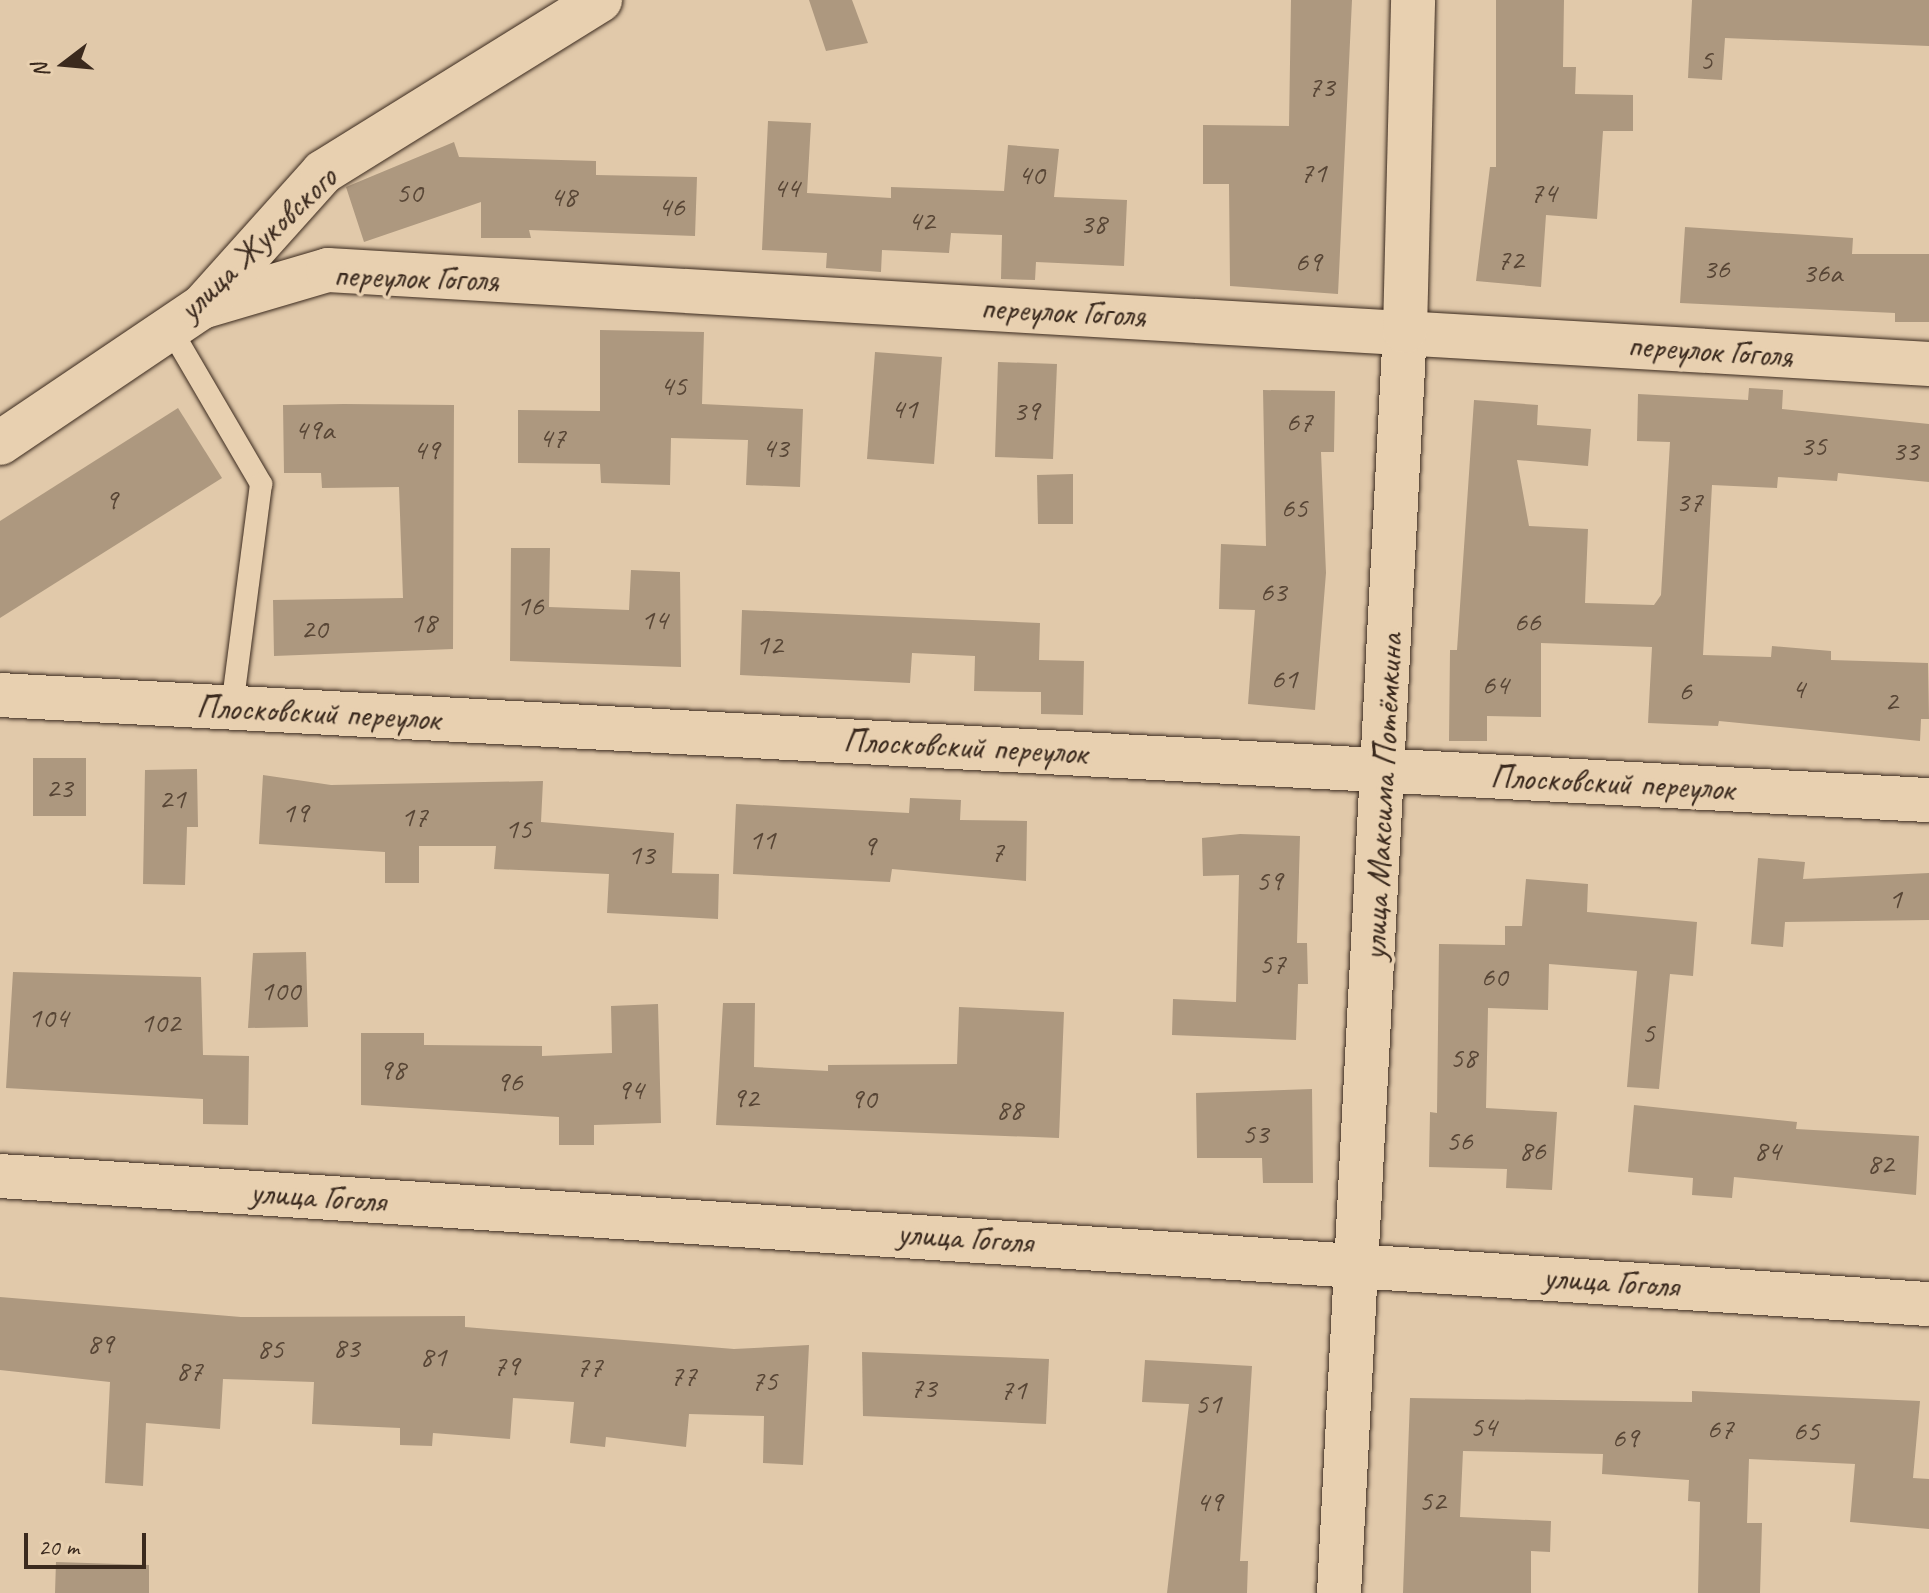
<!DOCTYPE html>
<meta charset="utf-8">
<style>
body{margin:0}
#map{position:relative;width:1929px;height:1593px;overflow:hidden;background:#e1c9aa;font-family:Caveat,sans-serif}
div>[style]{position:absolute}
.building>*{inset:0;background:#ad987f}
.roads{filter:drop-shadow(0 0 2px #3b2a1e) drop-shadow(0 0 2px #3b2a1e)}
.lane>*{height:22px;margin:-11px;padding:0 11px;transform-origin:11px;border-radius:11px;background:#e8d0b0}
.street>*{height:44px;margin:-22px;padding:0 22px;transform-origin:22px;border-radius:22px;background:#e8d0b0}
span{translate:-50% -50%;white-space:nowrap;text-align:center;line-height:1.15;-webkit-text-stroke:7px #e8d0b0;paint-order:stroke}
.number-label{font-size:30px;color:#584636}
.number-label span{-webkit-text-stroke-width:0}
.street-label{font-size:34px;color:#3b2a1e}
.north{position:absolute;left:24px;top:24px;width:80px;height:80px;-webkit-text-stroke:6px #e8d0b0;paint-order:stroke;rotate:254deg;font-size:22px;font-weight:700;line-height:32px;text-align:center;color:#3b2a1e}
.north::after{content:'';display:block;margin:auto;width:28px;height:36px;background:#3b2a1e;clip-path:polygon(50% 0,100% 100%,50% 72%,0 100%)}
.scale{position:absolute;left:24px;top:1533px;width:122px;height:36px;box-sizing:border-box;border:4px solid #3b2a1e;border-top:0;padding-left:10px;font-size:24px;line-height:28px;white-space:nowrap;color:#3b2a1e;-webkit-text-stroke:6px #e8d0b0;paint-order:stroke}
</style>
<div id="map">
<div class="building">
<div style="clip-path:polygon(809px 0,852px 0,868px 43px,826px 51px)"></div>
<div style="clip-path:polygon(1291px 0,1352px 0,1338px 294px,1230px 286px,1229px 184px,1203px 184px,1203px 125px,1289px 126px)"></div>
<div style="clip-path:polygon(1496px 0,1564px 0,1563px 67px,1576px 67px,1575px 94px,1633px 95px,1633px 131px,1603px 131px,1597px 219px,1546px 215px,1541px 287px,1476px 281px,1490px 167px,1496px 167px)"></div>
<div style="clip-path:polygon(1692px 0,1929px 0,1929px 46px,1725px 38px,1722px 80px,1688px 78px)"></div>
<div style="clip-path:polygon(768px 121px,811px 123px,807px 193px,891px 198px,891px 187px,1004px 191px,1008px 145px,1059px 149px,1054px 197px,1127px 200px,1124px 266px,1036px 262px,1035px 280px,1001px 279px,1002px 235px,951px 233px,949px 253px,882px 250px,881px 272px,826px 268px,827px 253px,762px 250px)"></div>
<div style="clip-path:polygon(454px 142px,459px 157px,596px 161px,596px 175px,697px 177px,695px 236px,529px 230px,531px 238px,481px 238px,481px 202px,364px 242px,346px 187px)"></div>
<div style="clip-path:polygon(1685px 227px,1853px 238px,1852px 254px,1929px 254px,1929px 322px,1895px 322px,1895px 313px,1680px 303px)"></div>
<div style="clip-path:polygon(600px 330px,704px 332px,702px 404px,803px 409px,800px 487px,746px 485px,748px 440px,671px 438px,670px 485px,601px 483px,600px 464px,518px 463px,518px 410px,600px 411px)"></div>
<div style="clip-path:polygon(875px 352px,942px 357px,934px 464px,867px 459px)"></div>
<div style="clip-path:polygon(998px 362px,1057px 364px,1053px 459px,995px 457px)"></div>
<div style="clip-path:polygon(1749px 388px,1783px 390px,1782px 409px,1929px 424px,1929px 482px,1838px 473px,1837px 481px,1778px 477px,1777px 488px,1712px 485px,1703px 655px,1771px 657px,1772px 646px,1831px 651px,1831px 660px,1928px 663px,1929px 719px,1921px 719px,1920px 741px,1719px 721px,1718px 726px,1648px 723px,1652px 647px,1541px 643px,1541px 717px,1487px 716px,1487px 741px,1449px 741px,1450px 650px,1457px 650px,1474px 400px,1538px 405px,1537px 425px,1591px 429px,1588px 466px,1517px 460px,1529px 526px,1588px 529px,1585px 603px,1654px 605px,1661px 595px,1670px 442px,1637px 441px,1638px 394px,1748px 400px)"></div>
<div style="clip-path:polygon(1263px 390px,1335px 391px,1334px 452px,1321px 452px,1326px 573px,1315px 710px,1248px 704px,1255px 610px,1219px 609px,1221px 544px,1266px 546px)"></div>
<div style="clip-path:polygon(344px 404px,454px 405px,453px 649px,274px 656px,273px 600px,403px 598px,399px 487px,322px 488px,321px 473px,284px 473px,283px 405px)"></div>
<div style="clip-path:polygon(178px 408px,222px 478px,0 618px,0 521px)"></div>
<div style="clip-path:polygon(1073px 474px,1073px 524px,1038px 524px,1037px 475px)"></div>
<div style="clip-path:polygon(511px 548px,550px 548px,549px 607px,629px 610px,631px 570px,680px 572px,681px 667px,510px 661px)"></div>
<div style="clip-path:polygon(742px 610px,1040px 623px,1039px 660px,1084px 661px,1083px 715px,1041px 714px,1041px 692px,974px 691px,975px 656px,912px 653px,910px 683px,740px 675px)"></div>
<div style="clip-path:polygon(33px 758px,86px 758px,86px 816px,33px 816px)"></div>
<div style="clip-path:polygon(197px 769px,198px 827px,187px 827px,185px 885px,143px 884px,145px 770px)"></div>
<div style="clip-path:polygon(263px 775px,331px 785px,543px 781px,541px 822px,674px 833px,672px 873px,719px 874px,718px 919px,607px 913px,609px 874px,494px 869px,496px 846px,419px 846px,419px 883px,385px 883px,385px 852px,259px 844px)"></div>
<div style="clip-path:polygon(910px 798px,961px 800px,960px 820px,1027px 821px,1026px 881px,892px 869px,890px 882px,733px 874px,736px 804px,909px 813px)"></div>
<div style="clip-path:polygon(1240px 834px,1300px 836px,1297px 943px,1307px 943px,1308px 984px,1298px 984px,1296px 1040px,1172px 1035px,1173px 999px,1236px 1002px,1239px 875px,1203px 876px,1202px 838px)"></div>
<div style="clip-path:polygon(1758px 858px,1805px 862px,1803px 879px,1929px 873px,1929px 920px,1785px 922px,1783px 947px,1751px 944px)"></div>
<div style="clip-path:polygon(1526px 879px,1588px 884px,1587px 912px,1697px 922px,1693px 976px,1670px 974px,1659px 1089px,1627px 1087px,1637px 971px,1549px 964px,1548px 1010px,1488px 1008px,1486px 1108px,1557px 1112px,1552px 1190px,1506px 1188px,1507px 1169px,1429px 1167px,1430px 1112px,1437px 1113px,1439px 944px,1505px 945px,1505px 926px,1522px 926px)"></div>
<div style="clip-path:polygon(306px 952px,308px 1027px,248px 1028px,253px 953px)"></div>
<div style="clip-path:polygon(13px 972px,201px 977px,203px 1055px,249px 1056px,248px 1125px,203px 1124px,203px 1099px,6px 1088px)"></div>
<div style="clip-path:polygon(723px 1003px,755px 1003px,754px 1067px,828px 1071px,828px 1065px,957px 1064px,959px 1007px,1064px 1012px,1059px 1138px,716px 1125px)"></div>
<div style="clip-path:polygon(658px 1004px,661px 1123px,594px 1125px,594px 1145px,559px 1145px,559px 1117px,361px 1105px,361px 1033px,424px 1033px,424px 1045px,542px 1046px,542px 1056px,612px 1053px,611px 1006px)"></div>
<div style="clip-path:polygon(1312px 1089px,1313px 1183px,1263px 1183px,1262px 1158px,1197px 1158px,1196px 1093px)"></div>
<div style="clip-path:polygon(1634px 1105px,1797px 1122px,1796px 1129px,1919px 1136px,1916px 1195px,1734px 1177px,1732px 1198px,1692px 1195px,1693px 1178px,1628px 1172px)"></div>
<div style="clip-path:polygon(0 1297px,241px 1317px,465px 1316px,465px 1327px,734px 1349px,809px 1345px,803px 1465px,763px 1463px,764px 1416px,689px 1414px,686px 1447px,606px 1437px,605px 1447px,570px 1443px,574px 1402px,513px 1398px,510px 1439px,433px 1433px,432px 1446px,400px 1445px,400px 1428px,312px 1424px,314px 1382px,223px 1379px,220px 1429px,146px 1423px,143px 1486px,105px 1483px,110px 1382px,0 1370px)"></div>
<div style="clip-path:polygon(862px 1352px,1049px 1359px,1046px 1424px,863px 1416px)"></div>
<div style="clip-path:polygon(1145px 1360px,1252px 1366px,1240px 1561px,1248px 1561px,1247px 1593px,1167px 1593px,1189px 1404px,1142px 1402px)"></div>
<div style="clip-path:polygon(1692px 1391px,1920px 1401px,1913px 1478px,1929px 1479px,1929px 1529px,1850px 1522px,1855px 1464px,1749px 1459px,1747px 1523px,1762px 1523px,1760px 1593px,1698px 1593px,1700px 1502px,1688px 1501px,1689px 1480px,1602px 1474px,1603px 1454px,1463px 1451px,1460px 1517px,1551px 1521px,1550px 1552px,1531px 1551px,1531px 1593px,1403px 1593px,1410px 1398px,1692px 1402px)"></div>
<div style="clip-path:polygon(56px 1562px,149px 1565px,149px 1593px,55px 1593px)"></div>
</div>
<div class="roads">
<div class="lane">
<div style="left:170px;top:328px;width:181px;rotate:59.7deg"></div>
<div style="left:261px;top:484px;width:225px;rotate:97.4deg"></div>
</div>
<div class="street">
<div style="left:202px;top:307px;width:131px;rotate:-16.4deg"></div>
<div style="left:328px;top:270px;width:1604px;rotate:3.36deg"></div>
<div style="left:0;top:443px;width:244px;rotate:-34deg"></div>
<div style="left:202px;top:307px;width:181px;rotate:-48.1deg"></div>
<div style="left:323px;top:172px;width:326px;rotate:-31.8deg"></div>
<div style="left:0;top:695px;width:1932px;rotate:3.12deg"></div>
<div style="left:0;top:1176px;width:1933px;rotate:3.8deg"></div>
<div style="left:1339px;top:1593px;width:1264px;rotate:-87.01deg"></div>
<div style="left:1405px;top:331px;width:331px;rotate:-88.6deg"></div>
</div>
</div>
<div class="number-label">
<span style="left:1706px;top:59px">5</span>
<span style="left:1321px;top:86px">73</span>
<span style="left:1313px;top:172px">71</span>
<span style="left:1031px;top:174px">40</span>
<span style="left:786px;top:187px">44</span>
<span style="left:409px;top:192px">50</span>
<span style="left:1543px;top:192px">74</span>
<span style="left:563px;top:196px">48</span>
<span style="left:671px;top:206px">46</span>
<span style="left:921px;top:220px">42</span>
<span style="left:1093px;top:223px">38</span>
<span style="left:1510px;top:259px">72</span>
<span style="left:1308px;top:261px">69</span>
<span style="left:1716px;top:268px">36</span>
<span style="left:1822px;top:272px">36а</span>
<span style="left:673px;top:385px">45</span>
<span style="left:904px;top:408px">41</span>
<span style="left:1026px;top:410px">39</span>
<span style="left:1299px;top:421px">67</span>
<span style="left:314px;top:429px">49а</span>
<span style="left:552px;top:437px">47</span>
<span style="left:1813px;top:445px">35</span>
<span style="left:775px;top:447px">43</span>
<span style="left:426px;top:449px">49</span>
<span style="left:1905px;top:450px">33</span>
<span style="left:111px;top:499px">9</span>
<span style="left:1689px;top:501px">37</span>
<span style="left:1294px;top:507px">65</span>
<span style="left:1273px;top:591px">63</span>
<span style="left:530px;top:605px">16</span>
<span style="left:654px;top:619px">14</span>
<span style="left:1527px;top:621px">66</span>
<span style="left:423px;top:622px">18</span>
<span style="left:314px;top:628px">20</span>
<span style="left:769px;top:644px">12</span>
<span style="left:1284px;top:678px">61</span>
<span style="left:1495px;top:684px">64</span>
<span style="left:1798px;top:688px">4</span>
<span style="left:1685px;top:690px">6</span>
<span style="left:1891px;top:700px">2</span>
<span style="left:59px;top:787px">23</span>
<span style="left:172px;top:798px">21</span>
<span style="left:295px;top:812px">19</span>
<span style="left:414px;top:816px">17</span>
<span style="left:518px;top:828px">15</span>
<span style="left:762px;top:839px">11</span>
<span style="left:869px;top:845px">9</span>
<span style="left:997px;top:851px">7</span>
<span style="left:641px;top:854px">13</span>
<span style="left:1269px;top:880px">59</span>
<span style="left:1895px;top:898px">1</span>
<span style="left:1272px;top:963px">57</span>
<span style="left:1494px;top:976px">60</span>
<span style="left:280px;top:990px">100</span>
<span style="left:48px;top:1017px">104</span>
<span style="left:160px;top:1022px">102</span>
<span style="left:1648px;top:1032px">5</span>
<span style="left:1463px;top:1057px">58</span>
<span style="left:392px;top:1069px">98</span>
<span style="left:509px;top:1081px">96</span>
<span style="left:630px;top:1089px">94</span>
<span style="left:745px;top:1097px">92</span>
<span style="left:863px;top:1098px">90</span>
<span style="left:1009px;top:1109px">88</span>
<span style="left:1255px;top:1133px">53</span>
<span style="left:1459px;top:1140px">56</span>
<span style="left:1532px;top:1150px">86</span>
<span style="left:1767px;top:1150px">84</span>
<span style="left:1880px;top:1163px">82</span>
<span style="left:100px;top:1343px">89</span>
<span style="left:346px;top:1347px">83</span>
<span style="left:270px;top:1348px">85</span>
<span style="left:433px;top:1356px">81</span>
<span style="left:506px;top:1365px">79</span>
<span style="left:589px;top:1366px">77</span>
<span style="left:189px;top:1370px">87</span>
<span style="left:683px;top:1375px">77</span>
<span style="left:764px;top:1380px">75</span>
<span style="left:923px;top:1387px">73</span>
<span style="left:1013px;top:1389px">71</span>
<span style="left:1208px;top:1403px">51</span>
<span style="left:1483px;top:1426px">54</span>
<span style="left:1720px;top:1428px">67</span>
<span style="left:1806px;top:1430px">65</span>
<span style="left:1625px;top:1437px">69</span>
<span style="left:1432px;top:1500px">52</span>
<span style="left:1209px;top:1501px">49</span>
</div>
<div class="street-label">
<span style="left:257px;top:243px;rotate:-44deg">улица Жуковского</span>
<span style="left:416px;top:277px;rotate:2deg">переулок Гоголя</span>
<span style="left:1063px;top:311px;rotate:3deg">переулок Гоголя</span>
<span style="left:1710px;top:350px;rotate:4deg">переулок Гоголя</span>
<span style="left:318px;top:712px;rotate:3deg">Плосковский переулок</span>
<span style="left:965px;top:746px;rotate:3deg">Плосковский переулок</span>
<span style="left:1612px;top:782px;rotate:3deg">Плосковский переулок</span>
<span style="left:1382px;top:797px;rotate:-87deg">улица Максима Потёмкина</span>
<span style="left:318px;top:1196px;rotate:4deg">улица Гоголя</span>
<span style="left:965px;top:1237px;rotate:4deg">улица Гоголя</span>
<span style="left:1611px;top:1281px;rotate:4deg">улица Гоголя</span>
</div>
<div class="north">N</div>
<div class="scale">20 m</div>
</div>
